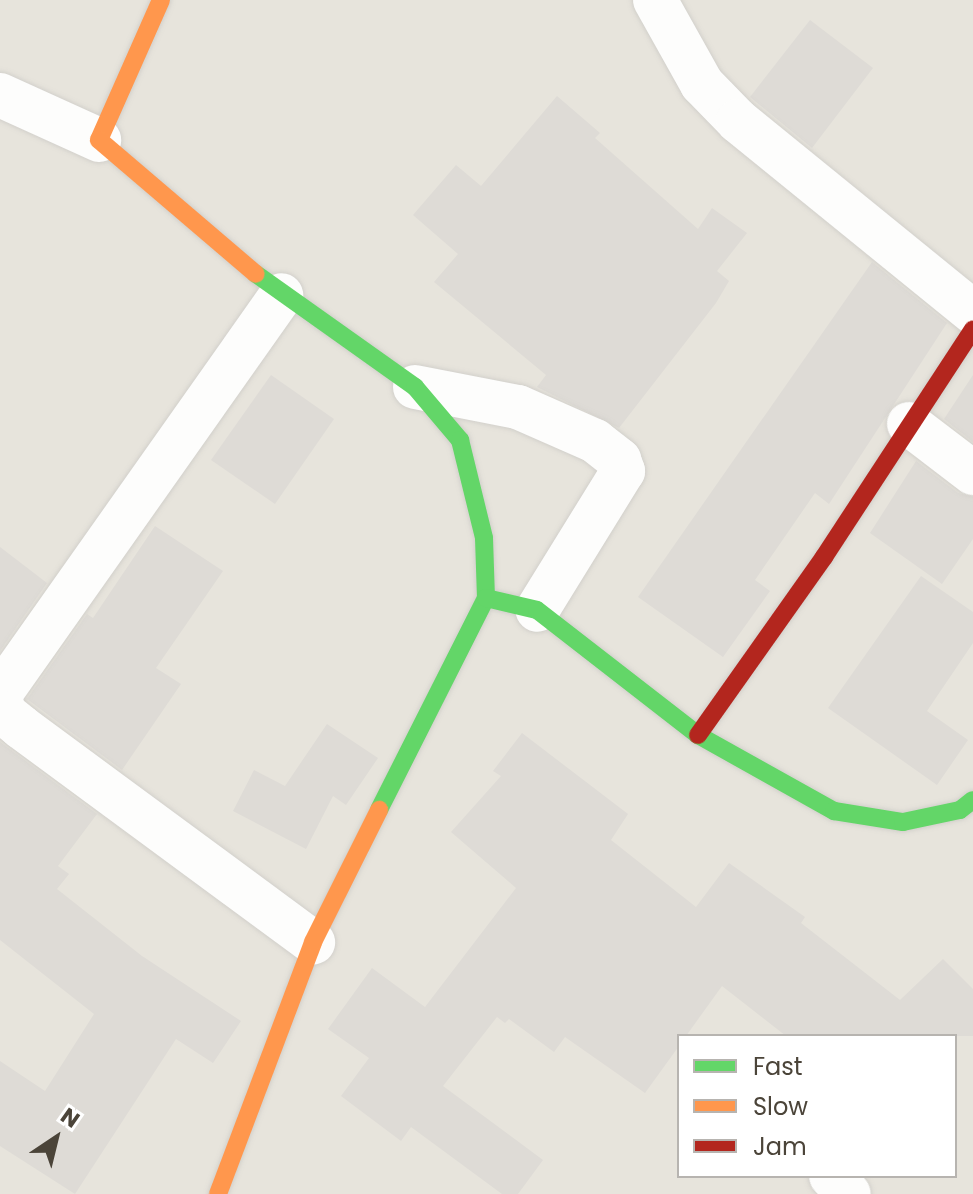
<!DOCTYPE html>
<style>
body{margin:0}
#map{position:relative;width:973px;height:1194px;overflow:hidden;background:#f4f2ee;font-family:Poppins,sans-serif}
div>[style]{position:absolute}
.residential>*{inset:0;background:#e7e4dc}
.building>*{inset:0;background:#dedbd6}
.roads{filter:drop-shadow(0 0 2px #d2d0cb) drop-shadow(0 0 2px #d2d0cb)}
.street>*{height:44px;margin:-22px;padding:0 22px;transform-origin:22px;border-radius:22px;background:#fdfdfc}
.fast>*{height:18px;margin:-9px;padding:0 9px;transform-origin:9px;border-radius:9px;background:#63d668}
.slow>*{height:18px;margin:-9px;padding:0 9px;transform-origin:9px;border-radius:9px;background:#ff974d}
.jam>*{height:18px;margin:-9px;padding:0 9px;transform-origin:9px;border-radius:9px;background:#b3261e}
span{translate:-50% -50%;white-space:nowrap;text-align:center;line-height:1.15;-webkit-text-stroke:6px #fff;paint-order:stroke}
.legend{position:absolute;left:677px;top:1034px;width:280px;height:144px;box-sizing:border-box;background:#fff;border:2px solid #b7b4b0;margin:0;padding:10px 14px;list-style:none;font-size:24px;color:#4b4439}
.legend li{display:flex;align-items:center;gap:16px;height:40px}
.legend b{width:40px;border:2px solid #b7b4b0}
.north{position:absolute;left:16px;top:1098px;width:80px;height:80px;-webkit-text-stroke:6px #fff;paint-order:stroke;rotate:35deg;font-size:22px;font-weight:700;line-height:32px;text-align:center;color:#4b4439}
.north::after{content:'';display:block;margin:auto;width:28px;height:36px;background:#4b4439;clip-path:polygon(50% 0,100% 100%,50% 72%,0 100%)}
</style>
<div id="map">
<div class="residential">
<div style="clip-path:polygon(evenodd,0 0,973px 0,973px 1194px,0 1194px,0 0,679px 1036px,955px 1036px,955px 1176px,679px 1176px,679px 1036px)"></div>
</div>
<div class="building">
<div style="clip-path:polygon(810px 20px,873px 68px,812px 148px,750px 97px)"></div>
<div style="clip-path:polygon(557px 96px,600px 133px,595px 138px,698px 229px,712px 208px,747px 233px,717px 271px,729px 281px,716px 303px,619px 428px,537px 387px,546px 375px,434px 282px,458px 254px,413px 215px,456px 165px,481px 186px)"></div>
<div style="clip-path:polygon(872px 262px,947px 323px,829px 504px,815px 493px,755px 580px,770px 591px,723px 657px,638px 597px)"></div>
<div style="clip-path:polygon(271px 375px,334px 419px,275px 504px,211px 460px)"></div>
<div style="clip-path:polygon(973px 375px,973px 442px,944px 419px)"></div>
<div style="clip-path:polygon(916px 461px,958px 493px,973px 497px,973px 539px,942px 584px,870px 533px)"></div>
<div style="clip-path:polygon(155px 526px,223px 571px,156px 668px,181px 684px,122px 770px,27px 699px,87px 614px,93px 618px)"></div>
<div style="clip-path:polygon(0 547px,47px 583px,0 651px)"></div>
<div style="clip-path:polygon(921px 576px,973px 612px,973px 643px,927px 711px,968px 740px,937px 785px,828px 708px)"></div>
<div style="clip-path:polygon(327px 724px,378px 758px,346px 805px,333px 796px,306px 849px,233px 811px,254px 770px,285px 786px)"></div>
<div style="clip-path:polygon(522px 733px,628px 814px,611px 840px,696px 907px,729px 863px,805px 917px,801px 923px,900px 1000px,943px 959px,973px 989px,973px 1036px,786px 1036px,722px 986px,686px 1036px,679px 1036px,679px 1046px,645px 1093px,565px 1037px,554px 1052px,509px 1019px,505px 1023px,497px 1017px,443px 1086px,543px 1160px,518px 1194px,502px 1194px,411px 1127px,401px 1141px,341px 1096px,369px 1058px,328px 1029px,372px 968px,425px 1007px,516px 888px,451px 832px,501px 776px,493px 771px)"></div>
<div style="clip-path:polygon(0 742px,97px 814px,58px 866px,69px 874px,57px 889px,142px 956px,241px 1021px,213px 1063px,176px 1039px,75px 1194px,0 1146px,0 1061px,45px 1091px,94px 1014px,0 940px)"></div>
</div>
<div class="roads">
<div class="street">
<div style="left:655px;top:0;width:96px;rotate:60.8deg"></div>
<div style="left:702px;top:84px;width:52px;rotate:45.8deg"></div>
<div style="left:738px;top:121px;width:303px;rotate:39.1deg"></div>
<div style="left:0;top:95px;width:109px;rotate:24.4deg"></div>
<div style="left:415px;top:387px;width:105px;rotate:11deg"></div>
<div style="left:518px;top:407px;width:84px;rotate:23.8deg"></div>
<div style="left:595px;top:441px;width:31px;rotate:38deg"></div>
<div style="left:619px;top:460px;width:12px;rotate:70deg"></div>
<div style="left:623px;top:471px;width:163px;rotate:121.7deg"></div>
<div style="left:909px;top:424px;width:81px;rotate:37.4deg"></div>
<div style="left:0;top:694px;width:488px;rotate:-54.8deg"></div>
<div style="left:0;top:696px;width:17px;rotate:77deg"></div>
<div style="left:4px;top:713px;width:22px;rotate:39deg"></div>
<div style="left:21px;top:727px;width:363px;rotate:36.4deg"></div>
<div style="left:831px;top:1176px;width:25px;rotate:45deg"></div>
</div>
<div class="fast">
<div style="left:256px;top:274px;width:195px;rotate:35.4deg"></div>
<div style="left:415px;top:387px;width:70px;rotate:49.7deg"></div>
<div style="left:460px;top:440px;width:101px;rotate:76.2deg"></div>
<div style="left:484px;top:538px;width:60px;rotate:88.1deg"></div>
<div style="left:486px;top:598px;width:237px;rotate:116.8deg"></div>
<div style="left:486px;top:598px;width:52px;rotate:13.2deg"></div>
<div style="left:537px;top:610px;width:204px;rotate:37.8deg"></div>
<div style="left:698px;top:735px;width:156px;rotate:29.2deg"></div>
<div style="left:834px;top:811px;width:70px;rotate:9.1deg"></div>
<div style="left:903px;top:822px;width:58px;rotate:-11.9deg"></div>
<div style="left:960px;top:810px;width:16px;rotate:-38deg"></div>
</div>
<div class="slow">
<div style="left:161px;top:0;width:153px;rotate:113.9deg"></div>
<div style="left:99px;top:140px;width:206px;rotate:40.5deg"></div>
<div style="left:218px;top:1194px;width:269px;rotate:-69.3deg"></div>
<div style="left:313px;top:942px;width:148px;rotate:-63.4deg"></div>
</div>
<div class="jam">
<div style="left:698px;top:735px;width:218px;rotate:-54.7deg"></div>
<div style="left:824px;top:557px;width:272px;rotate:-56.8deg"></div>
</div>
</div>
<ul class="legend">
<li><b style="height:10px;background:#63d668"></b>Fast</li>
<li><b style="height:10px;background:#ff974d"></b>Slow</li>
<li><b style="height:10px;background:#b3261e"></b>Jam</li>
</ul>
<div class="north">N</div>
</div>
